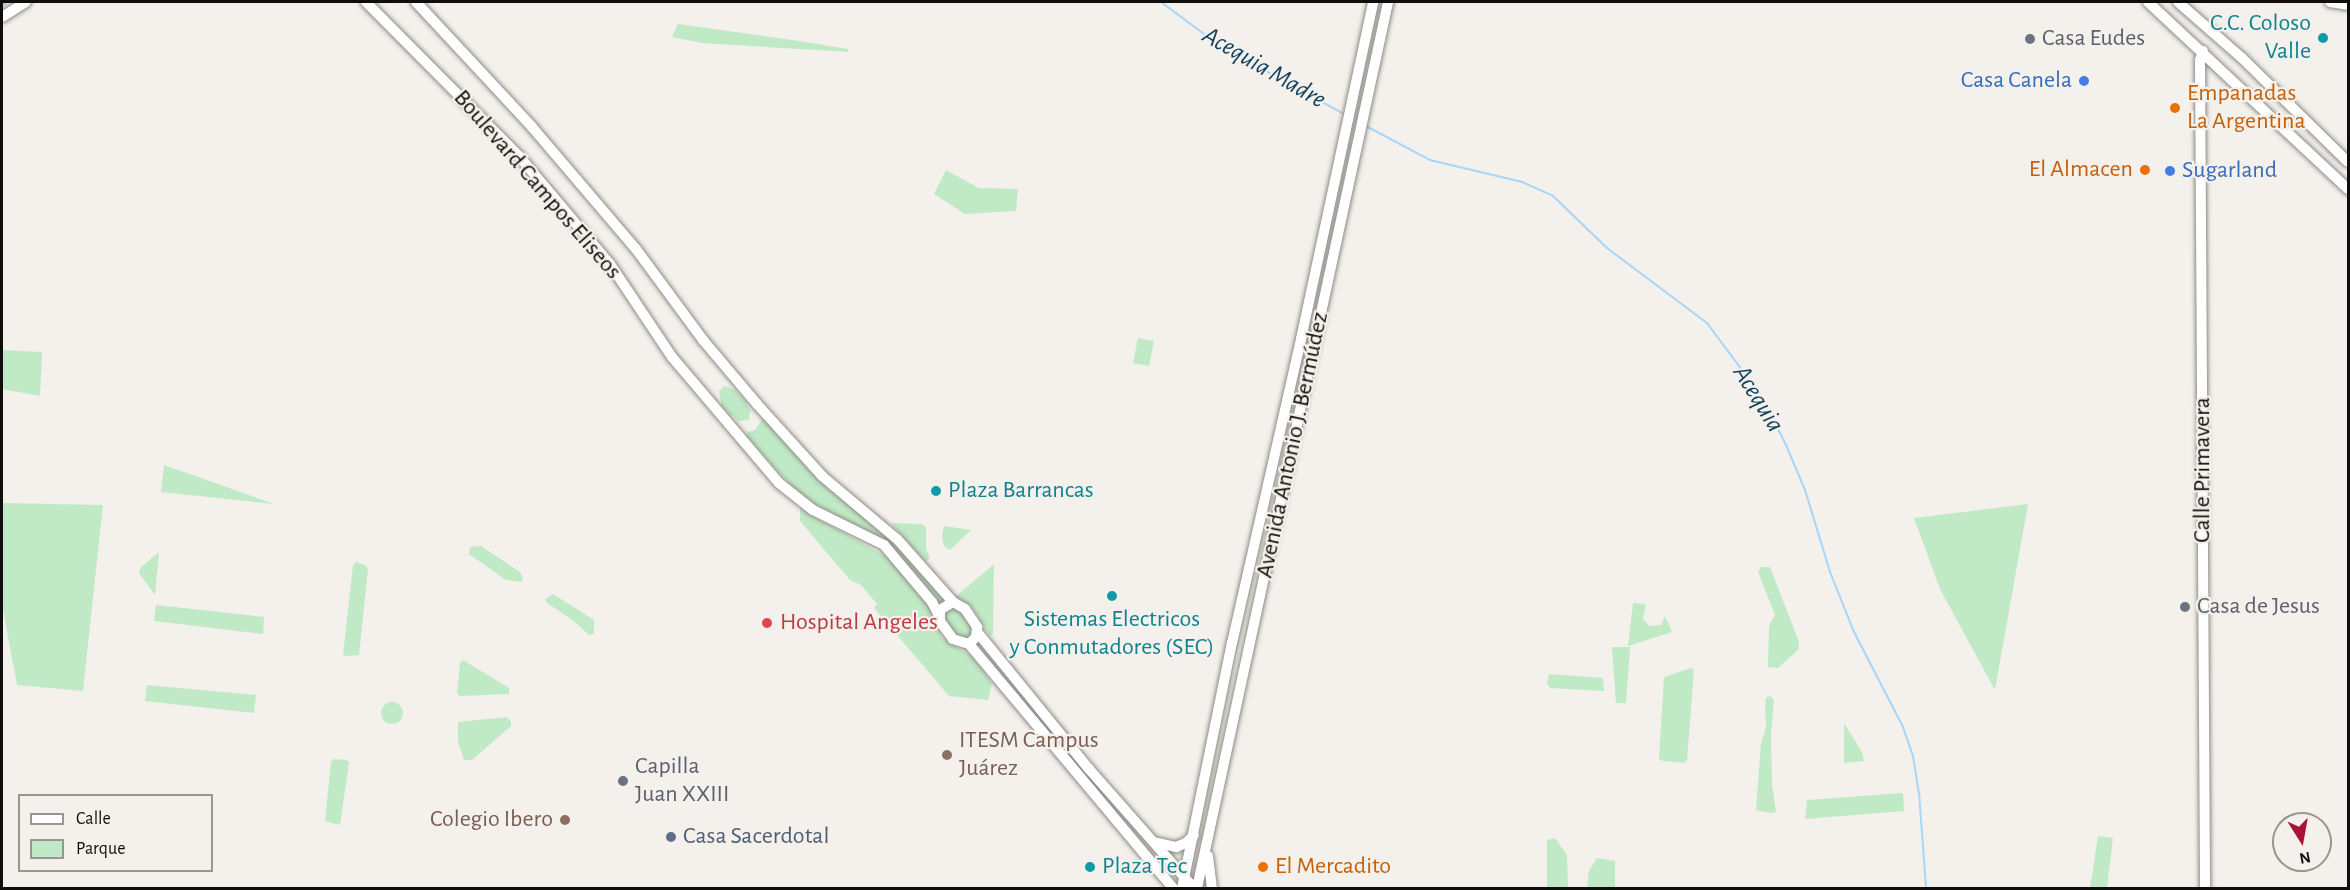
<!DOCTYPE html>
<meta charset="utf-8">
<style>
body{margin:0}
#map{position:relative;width:2350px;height:890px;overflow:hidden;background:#f4f0eb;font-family:"Alegreya Sans",sans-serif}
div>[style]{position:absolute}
.green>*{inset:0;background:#bfeac5}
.round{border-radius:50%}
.stream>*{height:2px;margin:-1px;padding:0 1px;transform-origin:1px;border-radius:1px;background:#a6d6f9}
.canal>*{height:7px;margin:-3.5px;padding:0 3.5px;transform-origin:3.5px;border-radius:3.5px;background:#a6d6f9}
.roads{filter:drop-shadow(0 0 2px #8e8b86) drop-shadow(0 0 2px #8e8b86)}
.secondary>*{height:10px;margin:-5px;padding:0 5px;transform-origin:5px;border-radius:5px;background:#fff}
.primary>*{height:10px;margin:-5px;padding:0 5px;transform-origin:5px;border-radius:5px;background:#fff}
.dots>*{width:16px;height:16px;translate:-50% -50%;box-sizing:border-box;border:3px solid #f4f0eb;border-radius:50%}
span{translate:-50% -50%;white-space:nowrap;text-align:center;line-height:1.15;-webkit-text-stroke:4.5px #f4f0eb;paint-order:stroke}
.culture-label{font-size:24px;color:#0d838f}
.right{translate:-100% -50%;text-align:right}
.left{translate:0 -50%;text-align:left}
.worship-label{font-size:24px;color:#5b616d}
.shop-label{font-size:24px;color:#366cbe}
.food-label{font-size:24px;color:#c56008}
.street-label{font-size:24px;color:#0f0e0c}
.health-label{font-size:24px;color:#be3a42}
.education-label{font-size:24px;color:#785e54}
.service-label{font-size:24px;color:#4e5e75}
.water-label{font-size:26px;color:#12425f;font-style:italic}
.frame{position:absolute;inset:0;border:3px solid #0f0e0c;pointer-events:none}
.legend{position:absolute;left:18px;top:794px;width:195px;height:78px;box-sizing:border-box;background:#f4f0eb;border:2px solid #989692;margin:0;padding:8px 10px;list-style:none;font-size:18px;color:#0f0e0c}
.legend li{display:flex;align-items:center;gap:12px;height:30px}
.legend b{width:30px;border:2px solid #989692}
.north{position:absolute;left:2272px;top:812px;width:60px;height:60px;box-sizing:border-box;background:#f4f0eb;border:2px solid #989692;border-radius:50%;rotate:169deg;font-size:16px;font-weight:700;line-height:24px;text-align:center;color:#0f0e0c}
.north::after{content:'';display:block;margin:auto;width:21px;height:27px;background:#aa1335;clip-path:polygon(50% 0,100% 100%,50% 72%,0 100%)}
</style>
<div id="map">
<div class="green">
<div style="clip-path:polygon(678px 24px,799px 41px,848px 49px,848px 52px,702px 43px,672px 37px)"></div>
<div style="clip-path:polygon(946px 170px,979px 188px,1018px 189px,1016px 211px,965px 214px,934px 194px)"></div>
<div style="clip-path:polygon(1138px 338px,1154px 341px,1149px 366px,1133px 363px)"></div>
<div style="clip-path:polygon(3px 350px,42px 352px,40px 396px,2px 389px)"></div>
<div style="clip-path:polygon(724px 386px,735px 390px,745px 400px,750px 410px,749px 420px,738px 421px,722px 407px,719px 391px)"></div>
<div style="clip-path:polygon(763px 418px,894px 542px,945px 600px,939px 603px,884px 541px,812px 503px,795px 490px,747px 436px,747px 432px,755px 430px)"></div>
<div style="clip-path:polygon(164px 465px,274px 504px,161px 492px)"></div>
<div style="clip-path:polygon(2px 503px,103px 505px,83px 691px,17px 685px,2px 604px)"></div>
<div style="clip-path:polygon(2028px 504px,1995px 690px,1940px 589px,1914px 518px)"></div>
<div style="clip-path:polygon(800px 509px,889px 558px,930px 609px,942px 638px,970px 655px,983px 670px,992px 684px,988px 700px,949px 696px,874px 608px,877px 604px,861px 585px,850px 580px,800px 521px)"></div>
<div style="clip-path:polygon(891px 523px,922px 524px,926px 527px,926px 548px,930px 558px,926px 562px)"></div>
<div style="clip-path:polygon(944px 526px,971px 530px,950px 550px,944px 546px,942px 537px)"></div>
<div style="clip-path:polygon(481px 546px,520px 572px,523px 578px,521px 582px,506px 580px,469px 554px,470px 547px)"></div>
<div style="clip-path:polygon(159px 552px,155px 595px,139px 573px,141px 567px)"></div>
<div style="clip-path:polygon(356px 562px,365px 565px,368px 569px,359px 655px,345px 656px,343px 655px,353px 565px)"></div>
<div style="clip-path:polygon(994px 564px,993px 634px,990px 636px,973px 608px,955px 597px)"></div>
<div style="clip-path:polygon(1761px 567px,1770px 567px,1799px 642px,1798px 650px,1778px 668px,1768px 667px,1769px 626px,1775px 615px,1758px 572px)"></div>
<div style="clip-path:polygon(553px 594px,594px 620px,594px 634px,589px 635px,574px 621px,547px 603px,545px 599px)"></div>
<div style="clip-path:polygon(1633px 603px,1646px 604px,1643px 619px,1649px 626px,1661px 625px,1665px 616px,1672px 632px,1628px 646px)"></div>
<div style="clip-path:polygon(156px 605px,264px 617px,263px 634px,154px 621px)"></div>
<div style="clip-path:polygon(948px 608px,955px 608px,970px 619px,973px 633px,967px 639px,960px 639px,947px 627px,943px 613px)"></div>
<div style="clip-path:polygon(1612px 647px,1630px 647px,1626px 703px,1616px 703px)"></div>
<div style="clip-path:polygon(463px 660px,509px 688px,509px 694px,460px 696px,457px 693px,460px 663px)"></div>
<div style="clip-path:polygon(1691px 668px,1694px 670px,1687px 760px,1684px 763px,1663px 761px,1659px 759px,1664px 677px)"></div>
<div style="clip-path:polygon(1549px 674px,1603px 678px,1604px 691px,1550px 688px,1547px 683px)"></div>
<div style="clip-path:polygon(147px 685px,256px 695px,254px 713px,145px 701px)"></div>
<div style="clip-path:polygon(1770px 696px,1774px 700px,1771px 733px,1772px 785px,1776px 812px,1771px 813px,1756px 810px,1761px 744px,1766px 727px,1765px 707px,1766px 698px)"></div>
<div class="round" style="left:381px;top:702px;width:22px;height:22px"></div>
<div style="clip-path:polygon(507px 717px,511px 721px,511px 726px,472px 760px,464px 760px,458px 741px,458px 722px)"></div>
<div style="clip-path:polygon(1844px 723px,1862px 752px,1864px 761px,1844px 763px)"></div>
<div style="clip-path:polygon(334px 759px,347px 760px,349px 763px,340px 825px,325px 821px,331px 762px)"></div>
<div style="clip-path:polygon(1903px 793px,1904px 811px,1805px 819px,1807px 800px)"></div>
<div style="clip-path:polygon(2098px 836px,2113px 838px,2107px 888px,2090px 888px)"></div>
<div style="clip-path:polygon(1555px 838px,1567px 855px,1568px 888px,1547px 888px,1547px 840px)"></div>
<div style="clip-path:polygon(1597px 858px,1615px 861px,1615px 888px,1587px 888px,1589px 871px)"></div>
</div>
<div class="stream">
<div style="left:1161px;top:2px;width:72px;rotate:36.6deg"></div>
<div style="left:1219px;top:45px;width:145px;rotate:28.9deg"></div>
<div style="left:1364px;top:125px;width:75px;rotate:27.9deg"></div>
<div style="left:1430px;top:160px;width:95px;rotate:13.4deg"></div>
<div style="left:1522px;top:182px;width:34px;rotate:24deg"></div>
<div style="left:1553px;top:196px;width:75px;rotate:43.9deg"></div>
<div style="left:1607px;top:248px;width:125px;rotate:36.9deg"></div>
<div style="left:1707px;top:323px;width:64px;rotate:53.3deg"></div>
<div style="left:1745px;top:374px;width:40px;rotate:56deg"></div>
<div style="left:1767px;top:407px;width:42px;rotate:63.4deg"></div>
<div style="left:1786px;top:445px;width:49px;rotate:67.1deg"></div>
<div style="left:1805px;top:490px;width:86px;rotate:73deg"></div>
<div style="left:1830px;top:572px;width:65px;rotate:68.2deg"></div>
<div style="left:1854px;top:632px;width:107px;rotate:62.7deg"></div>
<div style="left:1903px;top:727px;width:31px;rotate:71deg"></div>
<div style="left:1913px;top:756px;width:36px;rotate:81deg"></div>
<div style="left:1919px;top:792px;width:96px;rotate:85.8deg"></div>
</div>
<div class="canal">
<div style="left:2px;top:2px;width:1px"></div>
</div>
<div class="roads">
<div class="secondary">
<div style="left:366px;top:2px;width:217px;rotate:45.2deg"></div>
<div style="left:519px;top:156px;width:141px;rotate:49.9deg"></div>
<div style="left:610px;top:264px;width:112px;rotate:56.3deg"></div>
<div style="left:672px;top:357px;width:165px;rotate:49.7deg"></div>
<div style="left:779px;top:483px;width:43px;rotate:38.5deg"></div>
<div style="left:813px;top:510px;width:79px;rotate:26.2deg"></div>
<div style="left:884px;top:545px;width:75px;rotate:49.9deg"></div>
<div style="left:932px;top:602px;width:13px;rotate:63deg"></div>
<div style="left:416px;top:2px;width:171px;rotate:47.1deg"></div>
<div style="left:532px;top:127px;width:160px;rotate:49.6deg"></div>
<div style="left:636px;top:249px;width:113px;rotate:53.6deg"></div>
<div style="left:703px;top:340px;width:84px;rotate:49.8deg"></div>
<div style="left:757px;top:404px;width:97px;rotate:47.9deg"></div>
<div style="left:822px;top:476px;width:99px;rotate:40.1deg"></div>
<div style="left:898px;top:540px;width:83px;rotate:48.4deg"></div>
<div style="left:2330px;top:2px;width:18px;rotate:9deg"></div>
<div style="left:2px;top:17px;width:28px;rotate:-32deg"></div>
<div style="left:2203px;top:51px;width:9px;rotate:108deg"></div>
<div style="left:2200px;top:60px;width:828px;rotate:89.65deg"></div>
<div style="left:953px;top:602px;width:14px;rotate:30deg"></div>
<div style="left:965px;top:609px;width:22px;rotate:56deg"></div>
<div style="left:977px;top:627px;width:10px;rotate:96deg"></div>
<div style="left:976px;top:637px;width:10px;rotate:135deg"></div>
<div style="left:969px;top:644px;width:17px;rotate:-163deg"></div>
<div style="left:953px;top:639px;width:22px;rotate:-126deg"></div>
<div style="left:940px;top:621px;width:11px;rotate:-90deg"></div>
<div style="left:940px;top:610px;width:15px;rotate:-32deg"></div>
<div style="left:978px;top:633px;width:176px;rotate:50.8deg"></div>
<div style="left:1089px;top:769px;width:159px;rotate:48.6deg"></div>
<div style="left:969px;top:644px;width:318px;rotate:50.1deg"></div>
</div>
<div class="primary">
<div style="left:2148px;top:2px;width:274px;rotate:43.1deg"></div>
<div style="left:2178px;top:2px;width:85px;rotate:41.2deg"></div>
<div style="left:2242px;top:58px;width:148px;rotate:44.5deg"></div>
<div style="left:1154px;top:842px;width:23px;rotate:13deg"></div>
<div style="left:1176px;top:847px;width:11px;rotate:-22deg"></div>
<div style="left:1186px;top:843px;width:11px;rotate:-45deg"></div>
<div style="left:1208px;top:856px;width:32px;rotate:83deg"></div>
<div style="left:1182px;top:888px;width:250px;rotate:-78.5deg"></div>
<div style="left:1232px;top:643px;width:312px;rotate:-77.2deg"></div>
<div style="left:1301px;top:339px;width:345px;rotate:-77.9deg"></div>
<div style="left:1197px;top:888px;width:906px;rotate:-77.83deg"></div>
</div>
</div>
<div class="dots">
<div style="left:2323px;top:38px;background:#0f9aa8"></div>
<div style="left:2030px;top:39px;background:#6b7280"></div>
<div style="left:2084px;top:81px;background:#3f7fe0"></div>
<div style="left:2175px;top:108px;background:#e8710a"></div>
<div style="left:2145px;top:170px;background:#e8710a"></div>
<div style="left:2170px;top:171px;background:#3f7fe0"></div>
<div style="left:936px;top:491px;background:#0f9aa8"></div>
<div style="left:1112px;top:596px;background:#0f9aa8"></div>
<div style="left:2185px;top:607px;background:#6b7280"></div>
<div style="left:767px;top:623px;background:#e0444e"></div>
<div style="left:947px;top:755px;background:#8d6e63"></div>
<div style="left:623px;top:781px;background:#6b7280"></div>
<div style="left:565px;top:820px;background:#8d6e63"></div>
<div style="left:671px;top:837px;background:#5c6f8a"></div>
<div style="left:1090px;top:867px;background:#0f9aa8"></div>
<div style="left:1263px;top:867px;background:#e8710a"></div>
</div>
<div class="culture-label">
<span class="right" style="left:2311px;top:38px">C.C. Coloso<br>Valle</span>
<span class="left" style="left:948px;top:491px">Plaza Barrancas</span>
<span style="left:1112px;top:634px">Sistemas Electricos<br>y Conmutadores (SEC)</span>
<span class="left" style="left:1102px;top:867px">Plaza Tec</span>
</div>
<div class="worship-label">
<span class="left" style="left:2042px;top:39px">Casa Eudes</span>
<span class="left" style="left:2197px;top:607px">Casa de Jesus</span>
<span class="left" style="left:635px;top:781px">Capilla<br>Juan XXIII</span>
</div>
<div class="shop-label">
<span class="right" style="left:2072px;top:81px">Casa Canela</span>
<span class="left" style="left:2182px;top:171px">Sugarland</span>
</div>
<div class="food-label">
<span class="left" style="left:2187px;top:108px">Empanadas<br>La Argentina</span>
<span class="right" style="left:2133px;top:170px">El Almacen</span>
<span class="left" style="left:1275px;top:867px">El Mercadito</span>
</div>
<div class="street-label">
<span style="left:537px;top:185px;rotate:49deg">Boulevard Campos Eliseos</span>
<span style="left:1293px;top:445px;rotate:-78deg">Avenida Antonio J. Bermúdez</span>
<span style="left:2203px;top:470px;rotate:-90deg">Calle Primavera</span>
</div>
<div class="health-label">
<span class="left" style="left:780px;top:623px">Hospital Angeles</span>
</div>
<div class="education-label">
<span class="left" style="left:959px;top:755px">ITESM Campus<br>Juárez</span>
<span class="right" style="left:553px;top:820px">Colegio Ibero</span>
</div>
<div class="service-label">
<span class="left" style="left:683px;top:837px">Casa Sacerdotal</span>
</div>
<div class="water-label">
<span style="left:1264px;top:68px;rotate:30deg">Acequia Madre</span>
<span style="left:1758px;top:399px;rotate:58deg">Acequia</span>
</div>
<div class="frame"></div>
<ul class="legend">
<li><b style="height:8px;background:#fff"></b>Calle</li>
<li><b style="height:16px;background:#bfeac5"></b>Parque</li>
</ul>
<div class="north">N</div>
</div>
